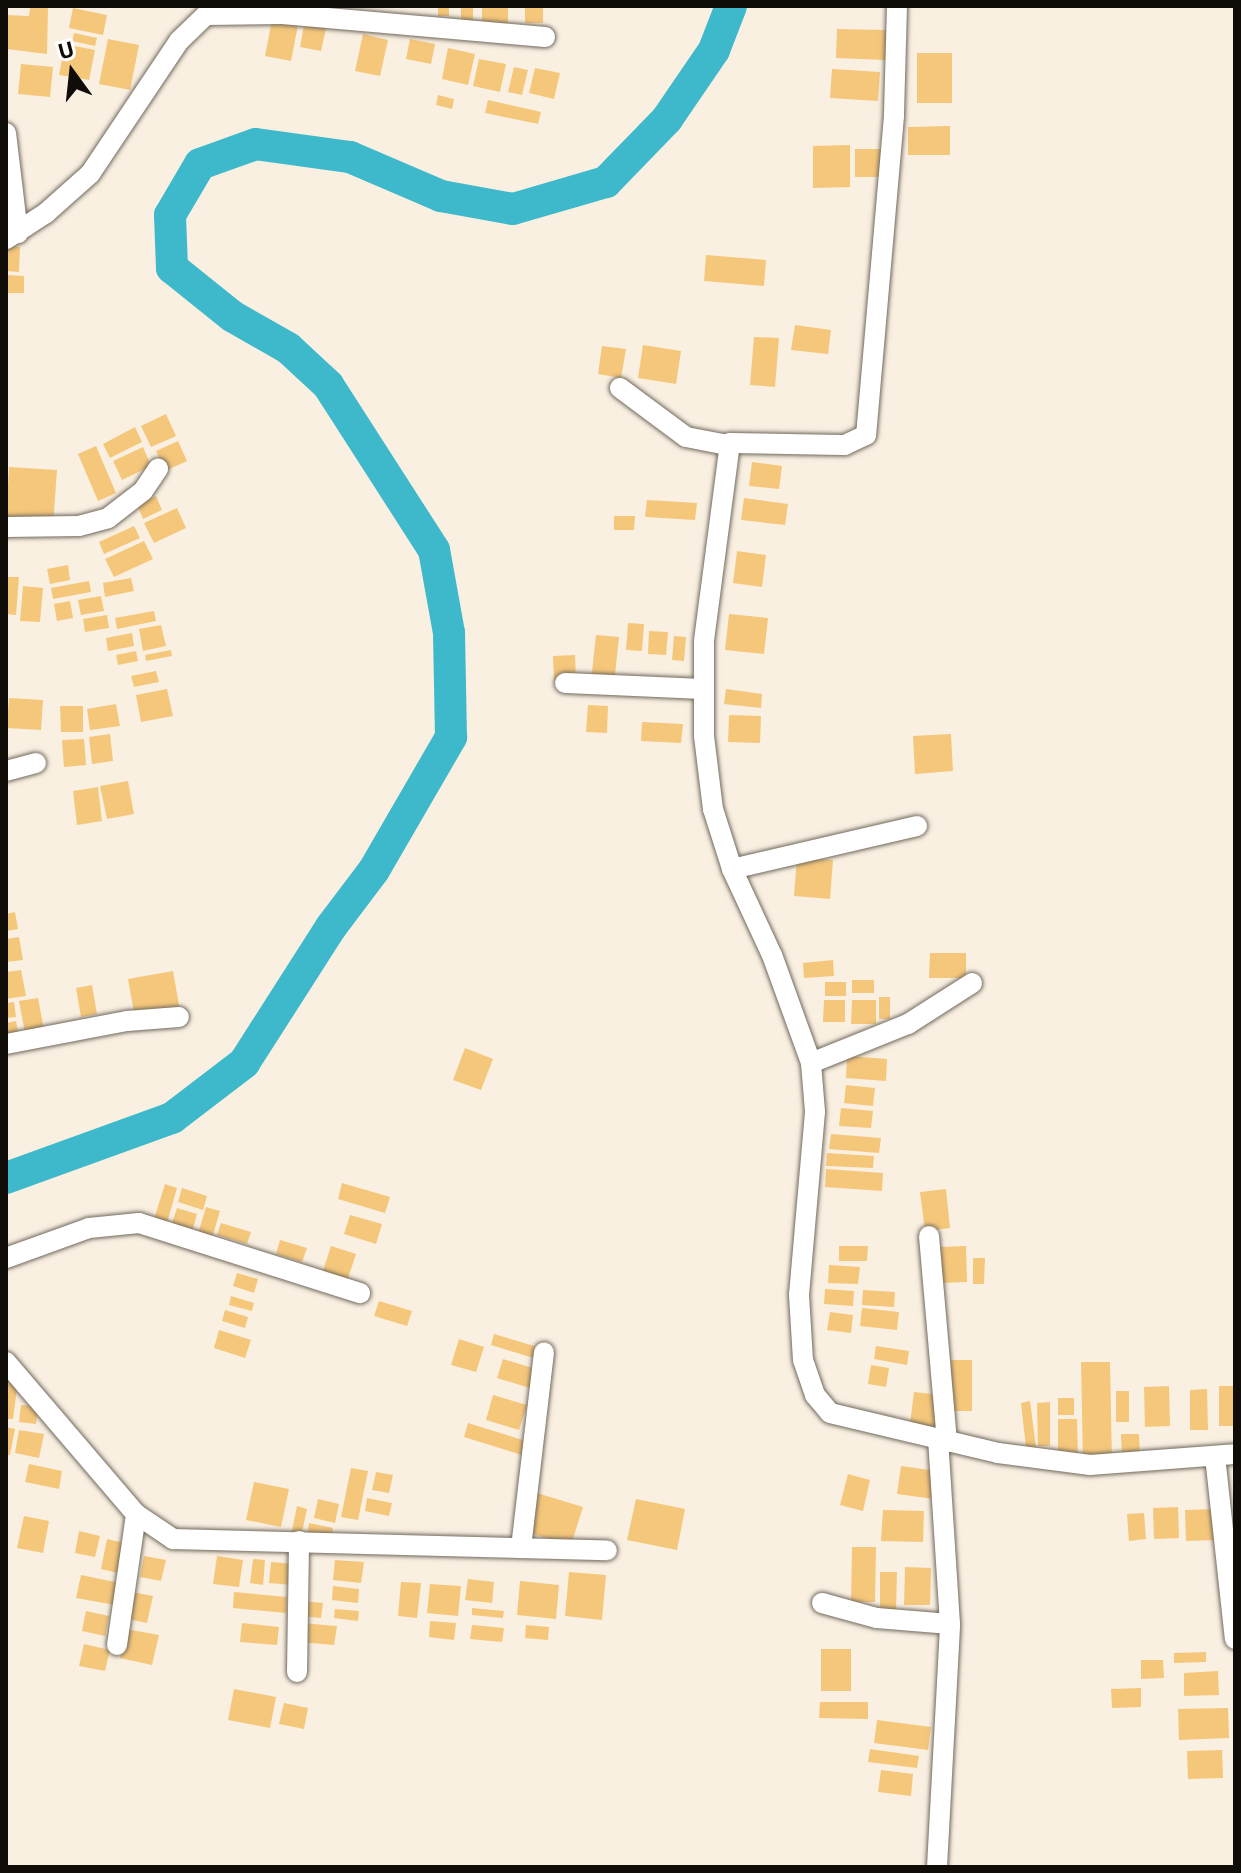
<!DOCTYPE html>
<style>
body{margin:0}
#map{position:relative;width:1241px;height:1873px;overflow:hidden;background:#f9f0e2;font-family:"Exo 2",sans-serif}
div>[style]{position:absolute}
.river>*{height:32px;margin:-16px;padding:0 16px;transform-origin:16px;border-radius:16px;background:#3eb8cb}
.building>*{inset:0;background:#f5c77b}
.roads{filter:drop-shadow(0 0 2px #71695d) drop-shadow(0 0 2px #71695d)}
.street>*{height:20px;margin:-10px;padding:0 10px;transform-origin:10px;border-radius:10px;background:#fff}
span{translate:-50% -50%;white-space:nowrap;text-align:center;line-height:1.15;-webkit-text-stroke:6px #fff;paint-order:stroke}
.frame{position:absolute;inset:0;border:8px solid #100d09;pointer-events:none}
.north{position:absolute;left:32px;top:32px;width:80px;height:80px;-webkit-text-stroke:6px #fff;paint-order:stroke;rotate:345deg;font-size:22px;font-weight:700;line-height:32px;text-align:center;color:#100d09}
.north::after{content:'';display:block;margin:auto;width:28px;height:36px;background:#100d09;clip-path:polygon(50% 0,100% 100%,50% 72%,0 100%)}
</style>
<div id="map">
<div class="river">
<div style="left:6px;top:1178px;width:177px;rotate:-19.9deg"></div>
<div style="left:172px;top:1118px;width:91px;rotate:-37.4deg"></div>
<div style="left:244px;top:1063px;width:161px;rotate:-57.4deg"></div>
<div style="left:331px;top:927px;width:71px;rotate:-53deg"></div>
<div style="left:374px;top:870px;width:154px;rotate:-59.9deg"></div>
<div style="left:451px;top:737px;width:104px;rotate:-91.1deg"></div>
<div style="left:449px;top:633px;width:84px;rotate:-100.2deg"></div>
<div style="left:434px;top:550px;width:196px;rotate:-122.7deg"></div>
<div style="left:328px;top:385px;width:54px;rotate:-137.2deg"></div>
<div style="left:288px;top:348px;width:64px;rotate:-150.3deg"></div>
<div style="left:232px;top:316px;width:77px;rotate:-141.3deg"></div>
<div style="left:172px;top:268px;width:53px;rotate:-92.2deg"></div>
<div style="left:170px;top:215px;width:59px;rotate:-59.5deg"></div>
<div style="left:200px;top:164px;width:59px;rotate:-19.7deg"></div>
<div style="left:256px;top:144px;width:95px;rotate:7.9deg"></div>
<div style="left:350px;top:157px;width:99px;rotate:23.2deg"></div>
<div style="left:441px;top:196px;width:73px;rotate:10.2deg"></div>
<div style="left:513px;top:209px;width:97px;rotate:-16.2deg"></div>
<div style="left:606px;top:182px;width:88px;rotate:-45.9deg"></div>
<div style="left:667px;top:119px;width:83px;rotate:-55.7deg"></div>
<div style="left:714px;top:50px;width:47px;rotate:-68.9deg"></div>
</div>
<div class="building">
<div style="clip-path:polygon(438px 6px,449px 6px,449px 16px,438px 16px)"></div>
<div style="clip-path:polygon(461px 6px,473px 6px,473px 27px,461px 27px)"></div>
<div style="clip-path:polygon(482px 6px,508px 6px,508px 26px,482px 26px)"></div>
<div style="clip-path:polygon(525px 6px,543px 6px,543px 23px,525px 23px)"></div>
<div style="clip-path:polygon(30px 8px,48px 8px,47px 54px,6px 49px,6px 15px,29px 16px)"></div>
<div style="clip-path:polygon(73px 8px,107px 15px,103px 35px,69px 28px)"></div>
<div style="clip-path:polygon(272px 20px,298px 25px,291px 61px,265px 56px)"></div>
<div style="clip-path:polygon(305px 20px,327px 24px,321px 51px,300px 47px)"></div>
<div style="clip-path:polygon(837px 29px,887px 30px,886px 60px,836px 58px)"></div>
<div style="clip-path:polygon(74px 33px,97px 38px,95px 46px,72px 41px)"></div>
<div style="clip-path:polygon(363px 34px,388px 40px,380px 76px,355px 71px)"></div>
<div style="clip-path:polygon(108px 39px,139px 45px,130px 90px,99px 84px)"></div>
<div style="clip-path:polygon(410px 39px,435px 44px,431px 64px,406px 59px)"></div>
<div style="clip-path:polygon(65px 44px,95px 50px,89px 80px,59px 75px)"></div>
<div style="clip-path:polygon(448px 48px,475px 54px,468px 85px,442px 79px)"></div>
<div style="clip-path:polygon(917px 53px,952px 53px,952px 103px,917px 103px)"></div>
<div style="clip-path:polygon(479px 59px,506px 64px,500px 92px,473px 86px)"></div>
<div style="clip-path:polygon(21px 64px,53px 67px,50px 97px,18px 94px)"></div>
<div style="clip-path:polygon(514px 67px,528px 70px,522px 95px,508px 92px)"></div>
<div style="clip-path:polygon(535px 68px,560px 73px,554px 99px,529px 93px)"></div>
<div style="clip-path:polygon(832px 69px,880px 72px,878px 101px,830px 98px)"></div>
<div style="clip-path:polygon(438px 95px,454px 99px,452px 109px,436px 105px)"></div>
<div style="clip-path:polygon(488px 100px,541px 112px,538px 124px,485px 113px)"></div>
<div style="clip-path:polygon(950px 126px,950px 155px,908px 155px,908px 127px)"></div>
<div style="clip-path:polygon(850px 145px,850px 187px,813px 188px,813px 146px)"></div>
<div style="clip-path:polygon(855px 149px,883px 149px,884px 177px,855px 177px)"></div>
<div style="clip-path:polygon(6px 246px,20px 247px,19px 272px,6px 271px)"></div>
<div style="clip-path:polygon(706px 255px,766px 260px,764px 286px,704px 281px)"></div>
<div style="clip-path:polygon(6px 275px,24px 276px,24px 293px,6px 293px)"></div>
<div style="clip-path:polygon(795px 325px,831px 330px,828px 354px,791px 350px)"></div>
<div style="clip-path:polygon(754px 337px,779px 338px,775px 387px,750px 385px)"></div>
<div style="clip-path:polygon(643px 345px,681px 351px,676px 384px,638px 378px)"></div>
<div style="clip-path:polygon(602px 346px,626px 349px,621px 378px,598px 374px)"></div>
<div style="clip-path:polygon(166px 414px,176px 436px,151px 447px,141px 426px)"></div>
<div style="clip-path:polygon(135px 427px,142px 442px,110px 458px,103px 444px)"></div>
<div style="clip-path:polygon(178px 441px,187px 461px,165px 471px,156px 451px)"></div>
<div style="clip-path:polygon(96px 446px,116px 493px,98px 501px,78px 454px)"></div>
<div style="clip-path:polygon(143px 447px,151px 466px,122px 480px,113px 461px)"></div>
<div style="clip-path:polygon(752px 462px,782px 466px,779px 489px,749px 486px)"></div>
<div style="clip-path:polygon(9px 467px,57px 470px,53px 525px,6px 522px)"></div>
<div style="clip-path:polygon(156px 496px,162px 510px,143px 519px,137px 504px)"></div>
<div style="clip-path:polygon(744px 498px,788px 504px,785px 525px,741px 520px)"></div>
<div style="clip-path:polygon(647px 500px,697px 503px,695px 520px,645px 517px)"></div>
<div style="clip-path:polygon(177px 508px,186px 528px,154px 543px,144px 523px)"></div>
<div style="clip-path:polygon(614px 516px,635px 516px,634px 530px,614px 530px)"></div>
<div style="clip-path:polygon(134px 526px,140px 538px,104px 554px,99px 542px)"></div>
<div style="clip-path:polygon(144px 541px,153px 559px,114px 577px,105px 559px)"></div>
<div style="clip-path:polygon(737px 551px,766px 555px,762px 587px,733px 583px)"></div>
<div style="clip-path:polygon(68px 565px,70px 580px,50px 584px,47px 569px)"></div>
<div style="clip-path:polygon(6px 577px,19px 577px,16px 615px,6px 614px)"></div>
<div style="clip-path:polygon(131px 578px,134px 591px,105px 597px,103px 583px)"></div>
<div style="clip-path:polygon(89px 581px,91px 592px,53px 599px,51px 588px)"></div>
<div style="clip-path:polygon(23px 586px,43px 588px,40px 622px,20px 621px)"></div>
<div style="clip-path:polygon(101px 596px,104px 611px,81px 615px,78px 600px)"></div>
<div style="clip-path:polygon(70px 601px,73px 618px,57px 621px,54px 604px)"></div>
<div style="clip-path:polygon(154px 611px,156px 621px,117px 629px,115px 618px)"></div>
<div style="clip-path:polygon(729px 614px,768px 618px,764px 654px,725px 650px)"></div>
<div style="clip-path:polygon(107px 615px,109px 628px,85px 632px,83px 619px)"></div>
<div style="clip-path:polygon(628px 623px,644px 624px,642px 651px,626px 650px)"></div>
<div style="clip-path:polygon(161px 625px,166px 646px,143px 651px,139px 629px)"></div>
<div style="clip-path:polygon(649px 631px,668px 632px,666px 655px,648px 654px)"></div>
<div style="clip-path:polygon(132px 633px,134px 646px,108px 651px,106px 638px)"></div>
<div style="clip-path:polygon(596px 635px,619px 637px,614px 684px,591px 681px)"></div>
<div style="clip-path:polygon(674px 636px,686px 637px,684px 661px,672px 660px)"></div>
<div style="clip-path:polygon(171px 650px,172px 656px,146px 661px,145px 655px)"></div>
<div style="clip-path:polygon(136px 651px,138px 661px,118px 665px,116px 655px)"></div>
<div style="clip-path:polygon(575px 655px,576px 679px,554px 680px,553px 656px)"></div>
<div style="clip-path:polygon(156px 671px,159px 682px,134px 687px,131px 676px)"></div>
<div style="clip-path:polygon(167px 689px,173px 716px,141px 722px,136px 695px)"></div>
<div style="clip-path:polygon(726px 689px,762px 694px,761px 708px,724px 704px)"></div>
<div style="clip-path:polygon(9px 698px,43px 700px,41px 730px,7px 728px)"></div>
<div style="clip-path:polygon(116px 704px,120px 726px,90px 730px,87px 709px)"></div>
<div style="clip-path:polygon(588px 705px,608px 706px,607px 733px,586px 732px)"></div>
<div style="clip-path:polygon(60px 706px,83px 706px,83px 732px,61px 732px)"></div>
<div style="clip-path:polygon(729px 715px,761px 716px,760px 743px,728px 742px)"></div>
<div style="clip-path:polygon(642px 722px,683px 724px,681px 743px,641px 741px)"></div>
<div style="clip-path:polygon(110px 734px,113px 761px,92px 764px,89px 737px)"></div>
<div style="clip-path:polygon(951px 734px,953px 771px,915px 774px,913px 736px)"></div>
<div style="clip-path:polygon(84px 739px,86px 765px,64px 767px,62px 740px)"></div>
<div style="clip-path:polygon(128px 781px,134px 814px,107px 819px,100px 786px)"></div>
<div style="clip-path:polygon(98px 787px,102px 821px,77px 825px,73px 791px)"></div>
<div style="clip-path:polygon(797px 858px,833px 860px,830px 899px,794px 896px)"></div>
<div style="clip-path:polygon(15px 912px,18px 929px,6px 931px,6px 914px)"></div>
<div style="clip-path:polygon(19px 937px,23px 960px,6px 962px,6px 939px)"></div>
<div style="clip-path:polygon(930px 953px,966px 953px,966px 978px,929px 978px)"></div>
<div style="clip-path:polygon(833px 960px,834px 976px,804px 978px,803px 963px)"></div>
<div style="clip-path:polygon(21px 970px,26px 996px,6px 999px,6px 972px)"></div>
<div style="clip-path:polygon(173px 971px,180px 1011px,135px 1018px,128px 979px)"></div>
<div style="clip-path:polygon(852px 980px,874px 980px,874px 993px,852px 993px)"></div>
<div style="clip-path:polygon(825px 982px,846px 982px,846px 996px,825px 996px)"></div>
<div style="clip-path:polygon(92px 985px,97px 1014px,81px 1017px,76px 988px)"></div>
<div style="clip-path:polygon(879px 997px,890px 997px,890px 1019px,879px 1019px)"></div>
<div style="clip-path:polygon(38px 998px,45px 1035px,26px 1038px,19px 1001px)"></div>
<div style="clip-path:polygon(824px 1000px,845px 1000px,845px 1022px,823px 1022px)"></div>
<div style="clip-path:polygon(852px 1000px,876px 1000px,876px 1024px,851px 1024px)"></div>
<div style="clip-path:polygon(14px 1002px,16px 1017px,6px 1018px,6px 1003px)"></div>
<div style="clip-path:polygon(16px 1021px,19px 1039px,6px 1041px,6px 1023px)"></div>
<div style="clip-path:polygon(465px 1048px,493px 1059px,481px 1090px,453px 1080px)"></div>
<div style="clip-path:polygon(847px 1056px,887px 1059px,886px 1081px,846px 1078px)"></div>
<div style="clip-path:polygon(846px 1085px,875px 1088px,873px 1106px,844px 1103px)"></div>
<div style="clip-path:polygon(841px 1108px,873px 1111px,871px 1128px,839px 1126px)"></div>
<div style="clip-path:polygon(831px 1134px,881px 1138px,879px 1153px,829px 1149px)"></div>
<div style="clip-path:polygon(827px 1153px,874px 1156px,873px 1168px,826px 1166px)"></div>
<div style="clip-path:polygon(826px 1169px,883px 1173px,882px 1191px,825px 1187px)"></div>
<div style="clip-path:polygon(342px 1183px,390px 1197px,385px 1213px,338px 1199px)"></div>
<div style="clip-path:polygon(165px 1184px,177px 1188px,167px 1223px,154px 1219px)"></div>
<div style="clip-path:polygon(182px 1188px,207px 1196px,203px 1210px,178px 1202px)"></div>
<div style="clip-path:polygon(946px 1189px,950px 1228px,925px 1231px,920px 1192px)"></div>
<div style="clip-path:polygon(206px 1207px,220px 1211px,212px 1238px,198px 1234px)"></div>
<div style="clip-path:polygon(177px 1208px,197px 1214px,193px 1229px,172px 1223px)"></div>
<div style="clip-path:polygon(350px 1215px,382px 1224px,376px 1244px,344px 1234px)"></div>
<div style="clip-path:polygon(221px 1223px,251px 1232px,247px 1244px,217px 1235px)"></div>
<div style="clip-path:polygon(280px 1240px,307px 1248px,302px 1262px,276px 1254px)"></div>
<div style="clip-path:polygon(331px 1246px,356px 1254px,346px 1284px,321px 1277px)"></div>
<div style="clip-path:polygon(839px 1246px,868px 1246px,867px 1261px,839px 1261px)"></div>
<div style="clip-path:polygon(966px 1246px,967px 1282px,941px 1283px,939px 1247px)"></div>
<div style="clip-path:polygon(973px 1258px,985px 1258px,984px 1284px,973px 1284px)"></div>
<div style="clip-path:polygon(829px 1265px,860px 1267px,858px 1284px,828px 1283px)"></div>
<div style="clip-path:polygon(237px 1273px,258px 1279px,254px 1293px,233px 1286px)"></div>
<div style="clip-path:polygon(825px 1289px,854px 1291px,853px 1306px,824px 1304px)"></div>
<div style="clip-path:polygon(863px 1290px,895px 1292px,894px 1307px,862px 1305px)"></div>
<div style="clip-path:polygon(231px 1296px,254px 1303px,252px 1311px,229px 1305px)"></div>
<div style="clip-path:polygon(379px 1301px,412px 1311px,407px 1326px,374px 1316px)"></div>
<div style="clip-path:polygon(862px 1308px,899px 1312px,897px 1330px,860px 1326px)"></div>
<div style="clip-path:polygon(225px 1310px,248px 1317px,245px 1328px,222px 1321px)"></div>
<div style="clip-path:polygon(830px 1312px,853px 1315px,851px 1333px,827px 1330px)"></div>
<div style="clip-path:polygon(219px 1330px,251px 1340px,245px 1358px,214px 1348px)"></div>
<div style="clip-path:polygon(494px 1334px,541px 1348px,537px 1359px,491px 1345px)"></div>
<div style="clip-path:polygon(459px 1339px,484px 1347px,476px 1372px,451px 1365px)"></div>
<div style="clip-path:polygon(876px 1346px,909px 1351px,907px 1365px,874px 1359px)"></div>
<div style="clip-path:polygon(503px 1359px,539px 1370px,533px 1389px,497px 1378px)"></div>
<div style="clip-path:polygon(951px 1360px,972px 1360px,972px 1411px,951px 1411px)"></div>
<div style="clip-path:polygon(1081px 1362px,1110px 1362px,1112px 1462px,1083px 1462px)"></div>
<div style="clip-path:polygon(871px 1365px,889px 1368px,886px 1387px,868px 1384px)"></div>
<div style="clip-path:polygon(6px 1380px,18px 1381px,13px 1419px,6px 1419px)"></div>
<div style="clip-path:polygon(1169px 1386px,1170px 1426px,1145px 1427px,1144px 1387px)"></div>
<div style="clip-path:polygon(1219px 1386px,1235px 1386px,1235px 1426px,1219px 1426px)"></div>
<div style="clip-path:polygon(1207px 1389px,1208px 1430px,1190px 1430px,1190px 1390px)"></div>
<div style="clip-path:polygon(1116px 1391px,1129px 1391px,1129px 1422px,1116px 1422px)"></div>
<div style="clip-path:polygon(914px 1392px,942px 1395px,938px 1427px,910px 1424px)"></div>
<div style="clip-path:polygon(493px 1395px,527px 1405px,519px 1430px,486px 1420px)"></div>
<div style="clip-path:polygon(1058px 1398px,1074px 1398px,1074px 1415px,1058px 1415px)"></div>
<div style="clip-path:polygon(1030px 1401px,1037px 1455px,1027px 1456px,1021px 1403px)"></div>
<div style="clip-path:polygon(1050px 1402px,1050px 1446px,1038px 1446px,1037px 1403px)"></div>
<div style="clip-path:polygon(21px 1405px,38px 1406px,36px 1424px,19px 1422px)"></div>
<div style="clip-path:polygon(1058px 1419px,1077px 1419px,1078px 1458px,1058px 1458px)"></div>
<div style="clip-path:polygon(468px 1423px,526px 1441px,522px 1455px,464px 1437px)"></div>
<div style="clip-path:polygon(6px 1427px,15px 1429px,10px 1455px,6px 1455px)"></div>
<div style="clip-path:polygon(19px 1430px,44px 1434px,39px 1458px,15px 1453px)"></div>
<div style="clip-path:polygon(1121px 1434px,1139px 1434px,1140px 1458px,1122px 1458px)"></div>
<div style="clip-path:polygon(29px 1464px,62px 1471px,59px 1489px,25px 1482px)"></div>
<div style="clip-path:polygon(901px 1466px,937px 1471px,934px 1499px,897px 1494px)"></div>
<div style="clip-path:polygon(351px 1468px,368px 1471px,358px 1520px,341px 1517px)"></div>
<div style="clip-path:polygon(376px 1472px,393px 1475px,389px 1493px,372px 1490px)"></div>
<div style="clip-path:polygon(848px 1474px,870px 1480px,863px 1511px,840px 1505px)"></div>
<div style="clip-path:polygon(254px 1482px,289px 1489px,281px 1527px,246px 1520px)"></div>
<div style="clip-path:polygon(537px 1493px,583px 1507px,571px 1545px,526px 1532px)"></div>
<div style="clip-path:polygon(367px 1498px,392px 1503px,389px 1516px,365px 1511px)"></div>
<div style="clip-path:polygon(318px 1499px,339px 1504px,335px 1523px,314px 1518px)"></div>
<div style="clip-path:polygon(636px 1499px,685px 1509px,677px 1550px,627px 1540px)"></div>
<div style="clip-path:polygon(297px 1506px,307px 1509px,301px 1537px,291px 1535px)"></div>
<div style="clip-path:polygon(1178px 1507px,1179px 1538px,1154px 1539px,1153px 1508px)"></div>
<div style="clip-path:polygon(1216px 1509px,1217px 1540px,1186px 1541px,1185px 1510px)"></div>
<div style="clip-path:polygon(883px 1510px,924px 1511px,923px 1542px,881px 1541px)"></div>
<div style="clip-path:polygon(1144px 1513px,1146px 1539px,1129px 1541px,1127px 1514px)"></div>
<div style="clip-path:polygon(24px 1516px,49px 1521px,43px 1553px,17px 1548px)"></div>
<div style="clip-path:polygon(309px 1523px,333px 1528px,331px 1539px,307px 1535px)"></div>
<div style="clip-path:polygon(79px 1531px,100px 1536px,95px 1557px,75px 1553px)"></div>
<div style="clip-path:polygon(107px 1539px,124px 1543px,118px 1573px,101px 1569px)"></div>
<div style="clip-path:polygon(852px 1547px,876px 1547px,875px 1602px,851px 1602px)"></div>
<div style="clip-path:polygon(144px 1556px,166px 1560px,161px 1581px,140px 1577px)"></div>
<div style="clip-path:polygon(217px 1556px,243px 1560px,239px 1587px,213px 1584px)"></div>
<div style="clip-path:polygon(253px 1559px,265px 1560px,263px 1585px,250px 1583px)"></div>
<div style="clip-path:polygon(335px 1560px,364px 1562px,361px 1583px,333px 1580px)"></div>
<div style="clip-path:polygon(271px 1562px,295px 1564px,293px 1585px,269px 1583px)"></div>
<div style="clip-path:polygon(905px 1567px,931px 1568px,930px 1605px,904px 1605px)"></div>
<div style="clip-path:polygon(569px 1572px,606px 1575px,602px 1620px,565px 1616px)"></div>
<div style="clip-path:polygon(880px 1572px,897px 1572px,896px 1611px,880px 1611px)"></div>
<div style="clip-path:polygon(81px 1575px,120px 1583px,115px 1605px,76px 1598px)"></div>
<div style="clip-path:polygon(468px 1579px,494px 1582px,492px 1603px,465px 1600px)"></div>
<div style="clip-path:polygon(520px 1581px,559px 1585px,556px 1619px,517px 1615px)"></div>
<div style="clip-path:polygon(401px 1582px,421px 1583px,417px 1618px,398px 1616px)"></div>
<div style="clip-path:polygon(430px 1584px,461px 1586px,458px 1616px,427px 1613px)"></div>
<div style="clip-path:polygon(333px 1586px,359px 1589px,358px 1603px,332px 1600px)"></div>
<div style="clip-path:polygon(127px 1591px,153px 1596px,147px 1623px,122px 1618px)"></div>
<div style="clip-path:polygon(234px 1592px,287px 1597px,286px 1613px,233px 1608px)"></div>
<div style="clip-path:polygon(301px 1601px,323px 1603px,321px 1618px,300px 1616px)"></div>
<div style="clip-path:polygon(472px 1608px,504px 1611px,503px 1618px,472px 1615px)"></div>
<div style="clip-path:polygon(335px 1609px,359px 1611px,358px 1621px,334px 1618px)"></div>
<div style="clip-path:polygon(86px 1611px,109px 1616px,105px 1636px,82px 1631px)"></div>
<div style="clip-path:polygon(430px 1621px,456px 1623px,454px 1640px,429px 1637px)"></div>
<div style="clip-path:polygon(242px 1623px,279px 1627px,277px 1645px,240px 1642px)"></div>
<div style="clip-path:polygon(301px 1623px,337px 1626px,334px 1645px,299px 1642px)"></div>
<div style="clip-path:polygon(472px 1625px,504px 1628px,502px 1642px,470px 1639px)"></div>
<div style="clip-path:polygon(526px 1625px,549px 1627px,548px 1640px,525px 1638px)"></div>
<div style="clip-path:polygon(126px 1629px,159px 1635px,152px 1665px,120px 1658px)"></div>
<div style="clip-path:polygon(84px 1644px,110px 1650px,105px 1671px,79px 1666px)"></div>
<div style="clip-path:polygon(821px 1649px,851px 1649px,851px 1691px,821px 1691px)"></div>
<div style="clip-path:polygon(1206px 1652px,1206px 1662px,1174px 1663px,1174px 1653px)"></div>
<div style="clip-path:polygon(1141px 1660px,1163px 1660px,1164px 1678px,1141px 1679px)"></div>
<div style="clip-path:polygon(1218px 1671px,1219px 1695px,1184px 1696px,1184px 1673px)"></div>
<div style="clip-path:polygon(1141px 1688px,1141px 1707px,1112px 1708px,1111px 1689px)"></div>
<div style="clip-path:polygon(234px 1689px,276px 1697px,270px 1728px,228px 1720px)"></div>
<div style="clip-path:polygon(820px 1702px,868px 1702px,868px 1719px,819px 1718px)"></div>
<div style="clip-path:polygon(284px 1703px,308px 1708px,304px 1729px,279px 1724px)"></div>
<div style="clip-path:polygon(1228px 1708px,1229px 1738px,1179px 1740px,1178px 1709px)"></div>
<div style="clip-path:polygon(877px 1720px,931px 1727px,928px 1750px,874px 1743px)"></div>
<div style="clip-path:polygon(870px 1749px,919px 1756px,917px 1768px,868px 1762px)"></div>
<div style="clip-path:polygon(1222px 1750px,1223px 1778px,1188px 1779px,1187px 1751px)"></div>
<div style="clip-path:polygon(881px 1770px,913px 1774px,911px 1796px,878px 1792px)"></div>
</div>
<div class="roads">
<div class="street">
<div style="left:897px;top:6px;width:110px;rotate:91.6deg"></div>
<div style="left:894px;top:116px;width:320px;rotate:95deg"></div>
<div style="left:866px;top:435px;width:23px;rotate:155deg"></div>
<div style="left:845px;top:445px;width:115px;rotate:-179deg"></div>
<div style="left:730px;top:443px;width:200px;rotate:97.5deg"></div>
<div style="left:704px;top:641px;width:95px;rotate:90deg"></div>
<div style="left:704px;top:736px;width:74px;rotate:83deg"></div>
<div style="left:713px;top:809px;width:63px;rotate:72.4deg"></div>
<div style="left:732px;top:869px;width:95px;rotate:65.1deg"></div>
<div style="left:772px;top:955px;width:115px;rotate:70.1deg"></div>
<div style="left:811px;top:1063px;width:49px;rotate:85.3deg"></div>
<div style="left:815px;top:1112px;width:184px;rotate:95deg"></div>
<div style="left:799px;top:1295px;width:65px;rotate:86.5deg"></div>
<div style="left:803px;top:1360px;width:37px;rotate:71deg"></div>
<div style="left:815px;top:1395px;width:23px;rotate:50deg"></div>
<div style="left:830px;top:1413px;width:173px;rotate:13.4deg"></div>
<div style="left:998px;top:1453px;width:93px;rotate:7.4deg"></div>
<div style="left:1090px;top:1465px;width:145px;rotate:-4.3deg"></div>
<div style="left:6px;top:133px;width:101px;rotate:83.2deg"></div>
<div style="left:6px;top:239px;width:48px;rotate:-33deg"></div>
<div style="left:46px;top:213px;width:59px;rotate:-41.6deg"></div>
<div style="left:90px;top:174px;width:160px;rotate:-56.2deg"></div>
<div style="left:179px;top:41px;width:37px;rotate:-44deg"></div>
<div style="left:206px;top:15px;width:76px;rotate:-0.8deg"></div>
<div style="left:282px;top:14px;width:264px;rotate:5deg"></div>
<div style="left:620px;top:388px;width:82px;rotate:36.6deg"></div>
<div style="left:686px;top:437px;width:43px;rotate:10.8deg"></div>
<div style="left:6px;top:527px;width:73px;rotate:-0.8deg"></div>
<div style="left:79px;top:526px;width:30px;rotate:-15deg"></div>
<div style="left:108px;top:518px;width:44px;rotate:-37.6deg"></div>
<div style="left:143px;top:491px;width:27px;rotate:-56deg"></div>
<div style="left:565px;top:683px;width:139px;rotate:2.5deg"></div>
<div style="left:6px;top:771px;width:31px;rotate:-15deg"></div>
<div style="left:732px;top:869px;width:190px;rotate:-13.1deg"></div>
<div style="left:6px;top:1044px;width:123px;rotate:-10.8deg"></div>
<div style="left:127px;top:1021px;width:52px;rotate:-4.4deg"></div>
<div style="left:811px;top:1063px;width:105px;rotate:-21.9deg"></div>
<div style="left:908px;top:1024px;width:76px;rotate:-32.6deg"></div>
<div style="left:929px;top:1236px;width:207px;rotate:85deg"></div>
<div style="left:6px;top:1258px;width:88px;rotate:-19.9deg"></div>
<div style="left:89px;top:1228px;width:50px;rotate:-5.7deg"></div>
<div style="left:139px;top:1223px;width:232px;rotate:17.6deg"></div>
<div style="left:6px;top:1362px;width:200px;rotate:49.5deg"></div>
<div style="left:136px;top:1514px;width:45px;rotate:34deg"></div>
<div style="left:173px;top:1539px;width:434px;rotate:1.5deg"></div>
<div style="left:1215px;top:1456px;width:184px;rotate:83.8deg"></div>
<div style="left:521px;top:1548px;width:197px;rotate:-83.3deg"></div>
<div style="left:822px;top:1603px;width:57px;rotate:15.3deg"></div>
<div style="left:877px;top:1618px;width:73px;rotate:4.7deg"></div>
<div style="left:117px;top:1645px;width:132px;rotate:-81.7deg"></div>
<div style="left:297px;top:1672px;width:131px;rotate:-89.1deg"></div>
<div style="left:937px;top:1867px;width:243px;rotate:-86.9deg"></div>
<div style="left:950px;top:1624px;width:185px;rotate:-93.7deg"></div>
</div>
</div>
<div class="frame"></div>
<div class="north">U</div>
</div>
